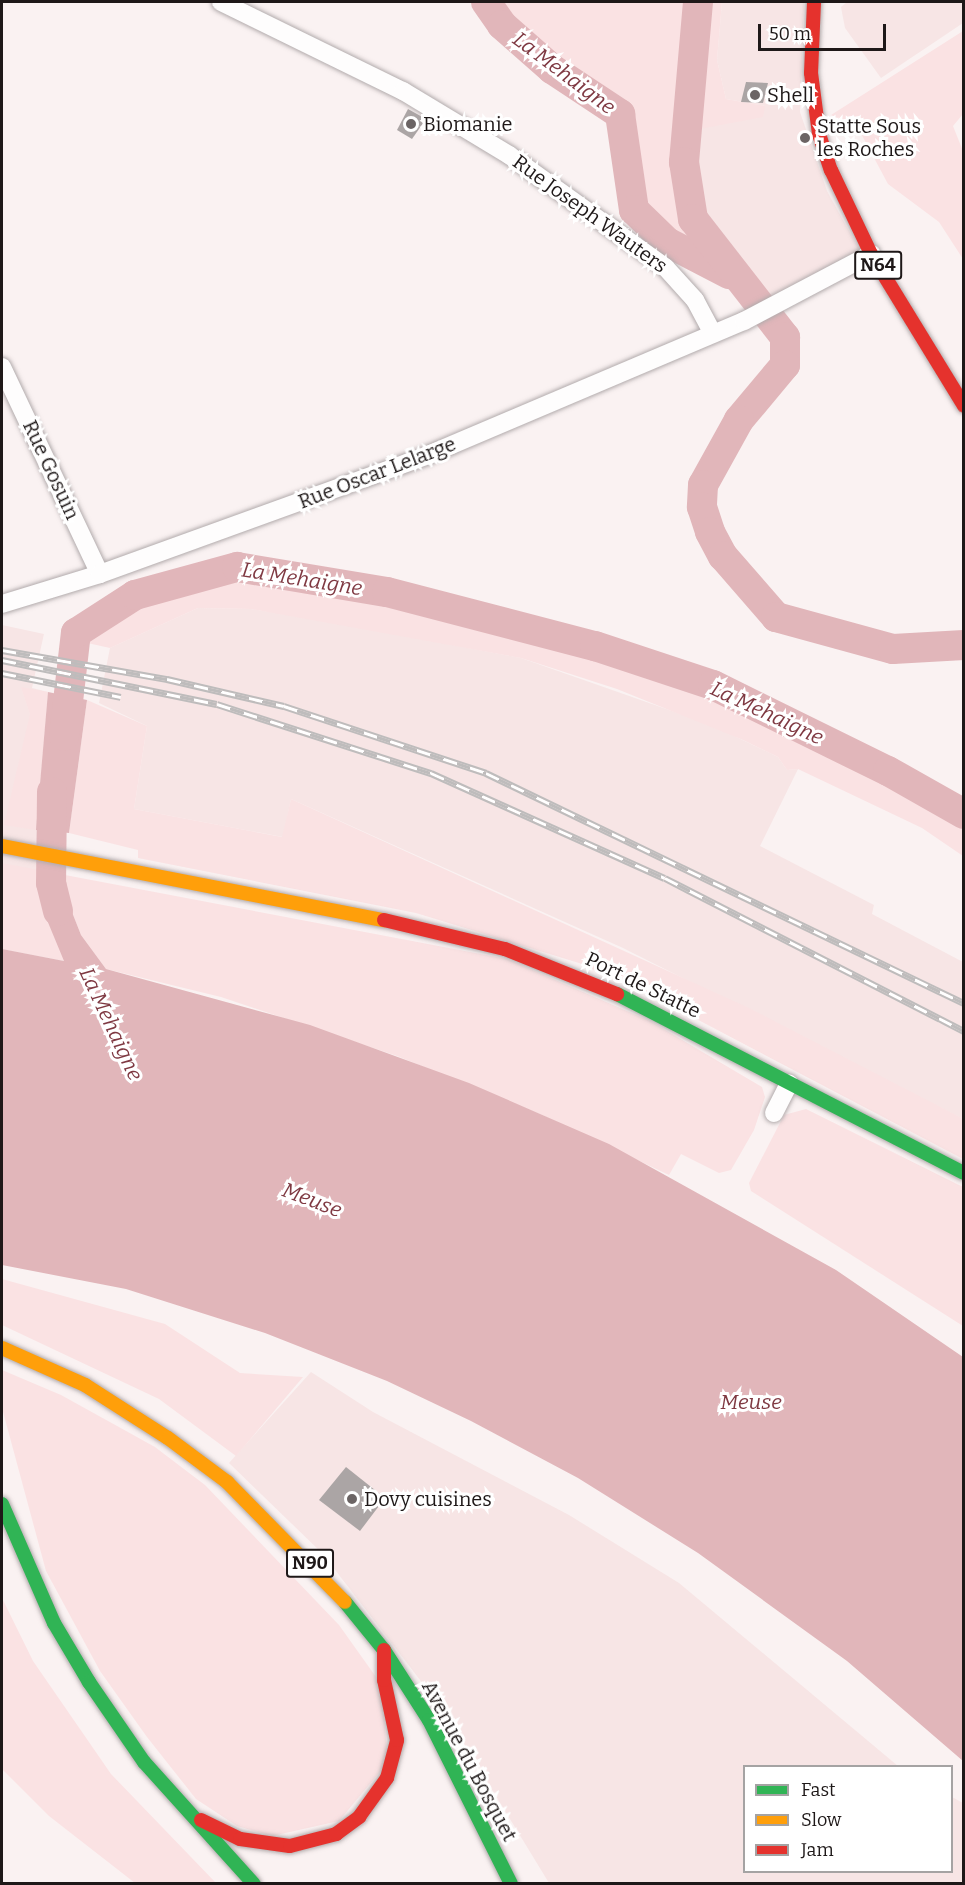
<!DOCTYPE html>
<style>
body{margin:0}
#map{position:relative;width:965px;height:1885px;overflow:hidden;background:#faf2f2;font-family:Bitter,serif}
div>[style]{position:absolute}
.built>*{inset:0;background:#f7e5e5}
.green>*{inset:0;background:#fae2e3}
.water>*{inset:0;background:#e1b6ba}
.river>*{height:30px;margin:-15px;padding:0 15px;transform-origin:15px;border-radius:15px;background:#e1b6ba}
.building>*{inset:0;background:#aba5a5}
.roads{filter:drop-shadow(0 0 2px #b2abac) drop-shadow(0 0 2px #b2abac)}
.street>*{height:18px;margin:-9px;padding:0 9px;transform-origin:9px;border-radius:9px;background:#fefdfd}
.fast>*{height:14px;margin:-7px;padding:0 7px;transform-origin:7px;border-radius:7px;background:#30b455}
.slow>*{height:14px;margin:-7px;padding:0 7px;transform-origin:7px;border-radius:7px;background:#ff9f0a}
.jam>*{height:14px;margin:-7px;padding:0 7px;transform-origin:7px;border-radius:7px;background:#e5322d}
.rail>*{height:7px;margin-top:-3.5px;transform-origin:0;background:repeating-linear-gradient(90deg,#fff 0 14px,#bebcbc 0 28px);box-sizing:border-box;border-block:2px solid #bebcbc}
.dots>*{width:16px;height:16px;translate:-50% -50%;box-sizing:border-box;border:3px solid #fff;border-radius:50%}
span{translate:-50% -50%;white-space:nowrap;text-align:center;line-height:1.15;-webkit-text-stroke:6px #fff;paint-order:stroke}
.shield-label span{padding:2px 4px;background:#fff;border:2px solid;border-radius:4px;-webkit-text-stroke-width:0}
.shield-label{font-size:18px;color:#1e1818;font-weight:700}
.poi-label{font-size:20px;color:#1e1818}
.left{translate:0 -50%;text-align:left}
.street-label{font-size:20px;color:#1e1818}
.water-label{font-size:21px;color:#7f3942;font-style:italic}
.frame{position:absolute;inset:0;border:3px solid #1e1818;pointer-events:none}
.legend{position:absolute;left:743px;top:1765px;width:210px;height:108px;box-sizing:border-box;background:#fff;border:2px solid #a5a3a3;margin:0;padding:8px 10px;list-style:none;font-size:18px;color:#1e1818}
.legend li{display:flex;align-items:center;gap:12px;height:30px}
.legend b{width:30px;border:2px solid #a5a3a3}
.scale{position:absolute;left:758px;top:24px;width:128px;height:27px;box-sizing:border-box;border:3px solid #1e1818;border-top:0;padding-left:8px;font-size:18px;line-height:21px;white-space:nowrap;color:#1e1818;-webkit-text-stroke:4px #fff;paint-order:stroke}
</style>
<div id="map">
<div class="built">
<div style="clip-path:polygon(722px 2px,804px 2px,800px 112px,827px 191px,864px 258px,782px 302px,733px 276px,693px 219px,684px 162px,689px 131px,765px 106px,726px 99px,717px 60px)"></div>
<div style="clip-path:polygon(847px 2px,963px 2px,963px 23px,881px 78px,845px 28px,841px 7px)"></div>
<div style="clip-path:polygon(198px 608px,251px 609px,318px 619px,521px 658px,709px 724px,778px 757px,787px 770px,798px 769px,760px 846px,874px 905px,872px 914px,963px 962px,963px 1119px,623px 948px,291px 799px,283px 837px,134px 809px,147px 726px,99px 703px,110px 648px)"></div>
<div style="clip-path:polygon(2px 625px,44px 634px,32px 688px,48px 692px,36px 829px,39px 870px,41px 896px,65px 961px,2px 949px)"></div>
<div style="clip-path:polygon(311px 1372px,373px 1412px,569px 1515px,679px 1583px,898px 1766px,744px 1766px,744px 1872px,952px 1872px,952px 1797px,963px 1803px,963px 1883px,549px 1883px,444px 1711px,322px 1553px,229px 1463px)"></div>
</div>
<div class="green">
<div style="clip-path:polygon(479px 2px,722px 2px,717px 60px,726px 99px,765px 106px,763px 117px,689px 131px,684px 162px,693px 219px,733px 276px,667px 242px,634px 210px,620px 114px,599px 110px,498px 33px)"></div>
<div style="clip-path:polygon(963px 31px,963px 114px,953px 126px,963px 151px,963px 259px,939px 222px,888px 184px,857px 126px,831px 115px)"></div>
<div style="clip-path:polygon(239px 561px,389px 586px,630px 648px,718px 679px,963px 796px,963px 856px,922px 828px,798px 769px,787px 770px,778px 757px,743px 740px,617px 689px,521px 658px,251px 609px,198px 608px,110px 648px,74px 640px,76px 633px,135px 595px)"></div>
<div style="clip-path:polygon(21px 687px,48px 692px,36px 830px,4px 825px,30px 714px)"></div>
<div style="clip-path:polygon(87px 700px,147px 726px,134px 809px,282px 837px,291px 799px,749px 1008px,956px 1115px,963px 1119px,963px 1159px,649px 994px,579px 963px,416px 913px,138px 858px,138px 850px,69px 833px)"></div>
<div style="clip-path:polygon(2px 863px,39px 870px,47px 920px,65px 961px,2px 949px)"></div>
<div style="clip-path:polygon(65px 875px,507px 959px,650px 1021px,762px 1087px,765px 1097px,754px 1130px,731px 1170px,719px 1173px,681px 1154px,669px 1175px,540px 1114px,397px 1056px,221px 997px,106px 969px,81px 935px,70px 907px)"></div>
<div style="clip-path:polygon(806px 1109px,963px 1187px,963px 1326px,751px 1191px,749px 1183px,784px 1115px)"></div>
<div style="clip-path:polygon(2px 1279px,165px 1324px,240px 1373px,303px 1377px,236px 1456px,159px 1399px,2px 1325px)"></div>
<div style="clip-path:polygon(2px 1370px,61px 1395px,155px 1447px,205px 1485px,339px 1625px,381px 1684px,388px 1762px,339px 1821px,272px 1836px,237px 1826px,196px 1799px,147px 1737px,100px 1671px,46px 1571px,2px 1408px)"></div>
<div style="clip-path:polygon(2px 1598px,33px 1661px,111px 1774px,216px 1883px,135px 1883px,49px 1816px,2px 1769px)"></div>
</div>
<div class="water">
<div style="clip-path:polygon(48px 692px,87px 700px,69px 833px,36px 830px)"></div>
<div style="clip-path:polygon(39px 870px,65px 875px,70px 907px,81px 935px,106px 969px,310px 1025px,469px 1083px,609px 1144px,836px 1270px,963px 1357px,963px 1761px,847px 1661px,698px 1553px,578px 1478px,471px 1421px,387px 1381px,265px 1333px,126px 1289px,2px 1265px,2px 949px,64px 961px,47px 920px)"></div>
</div>
<div class="river">
<div style="left:486px;top:2px;width:28px;rotate:55deg"></div>
<div style="left:502px;top:25px;width:67px;rotate:41.3deg"></div>
<div style="left:552px;top:69px;width:82px;rotate:33.5deg"></div>
<div style="left:620px;top:114px;width:97px;rotate:81.7deg"></div>
<div style="left:634px;top:210px;width:46px;rotate:44.1deg"></div>
<div style="left:667px;top:242px;width:70px;rotate:27.3deg"></div>
<div style="left:698px;top:2px;width:161px;rotate:95deg"></div>
<div style="left:684px;top:162px;width:58px;rotate:81deg"></div>
<div style="left:693px;top:219px;width:150px;rotate:52.1deg"></div>
<div style="left:785px;top:337px;width:28px;rotate:90deg"></div>
<div style="left:785px;top:365px;width:72px;rotate:129.9deg"></div>
<div style="left:739px;top:420px;width:74px;rotate:119deg"></div>
<div style="left:703px;top:485px;width:22px;rotate:93deg"></div>
<div style="left:702px;top:507px;width:26px;rotate:72deg"></div>
<div style="left:710px;top:532px;width:27px;rotate:62deg"></div>
<div style="left:723px;top:556px;width:81px;rotate:49deg"></div>
<div style="left:776px;top:617px;width:121px;rotate:15.3deg"></div>
<div style="left:893px;top:649px;width:71px;rotate:-3.2deg"></div>
<div style="left:64px;top:736px;width:104px;rotate:-83.4deg"></div>
<div style="left:76px;top:633px;width:70px;rotate:-32.8deg"></div>
<div style="left:135px;top:595px;width:106px;rotate:-15.4deg"></div>
<div style="left:237px;top:567px;width:152px;rotate:9.5deg"></div>
<div style="left:387px;top:592px;width:215px;rotate:14.6deg"></div>
<div style="left:595px;top:646px;width:124px;rotate:18.3deg"></div>
<div style="left:713px;top:685px;width:195px;rotate:26.2deg"></div>
<div style="left:888px;top:771px;width:87px;rotate:29.5deg"></div>
<div style="left:52px;top:792px;width:91px;rotate:90.6deg"></div>
<div style="left:51px;top:883px;width:29px;rotate:76deg"></div>
</div>
<div class="building">
<div style="clip-path:polygon(746px 82px,768px 83px,763px 103px,741px 102px)"></div>
<div style="clip-path:polygon(408px 109px,426px 119px,412px 139px,397px 130px)"></div>
<div style="clip-path:polygon(346px 1467px,385px 1498px,360px 1531px,319px 1500px)"></div>
</div>
<div class="roads">
<div class="street">
<div style="left:221px;top:2px;width:203px;rotate:26.1deg"></div>
<div style="left:403px;top:91px;width:124px;rotate:31.1deg"></div>
<div style="left:509px;top:155px;width:193px;rotate:35.7deg"></div>
<div style="left:666px;top:268px;width:43px;rotate:47.8deg"></div>
<div style="left:695px;top:300px;width:38px;rotate:62deg"></div>
<div style="left:2px;top:367px;width:229px;rotate:64.7deg"></div>
<div style="left:2px;top:604px;width:102px;rotate:-17deg"></div>
<div style="left:100px;top:574px;width:349px;rotate:-19.9deg"></div>
<div style="left:428px;top:455px;width:343px;rotate:-23deg"></div>
<div style="left:744px;top:321px;width:144px;rotate:-27.8deg"></div>
<div style="left:774px;top:1113px;width:33px;rotate:-63deg"></div>
</div>
<div class="fast">
<div style="left:617px;top:994px;width:390px;rotate:27.3deg"></div>
<div style="left:2px;top:1504px;width:130px;rotate:66.4deg"></div>
<div style="left:54px;top:1623px;width:69px;rotate:59.3deg"></div>
<div style="left:89px;top:1682px;width:97px;rotate:55.5deg"></div>
<div style="left:144px;top:1762px;width:164px;rotate:48deg"></div>
<div style="left:345px;top:1602px;width:62px;rotate:50.9deg"></div>
<div style="left:384px;top:1650px;width:83px;rotate:57.3deg"></div>
<div style="left:429px;top:1720px;width:183px;rotate:63.4deg"></div>
</div>
<div class="slow">
<div style="left:2px;top:846px;width:389px;rotate:11deg"></div>
<div style="left:2px;top:1348px;width:91px;rotate:24deg"></div>
<div style="left:85px;top:1385px;width:98px;rotate:32.6deg"></div>
<div style="left:168px;top:1438px;width:74px;rotate:36.7deg"></div>
<div style="left:227px;top:1482px;width:168px;rotate:45.5deg"></div>
</div>
<div class="jam">
<div style="left:814px;top:2px;width:71px;rotate:92.4deg"></div>
<div style="left:811px;top:73px;width:62px;rotate:82.5deg"></div>
<div style="left:819px;top:134px;width:38px;rotate:72deg"></div>
<div style="left:831px;top:170px;width:93px;rotate:64.5deg"></div>
<div style="left:871px;top:254px;width:178px;rotate:58.5deg"></div>
<div style="left:384px;top:920px;width:124px;rotate:13.5deg"></div>
<div style="left:505px;top:949px;width:121px;rotate:21.9deg"></div>
<div style="left:201px;top:1820px;width:43px;rotate:26deg"></div>
<div style="left:240px;top:1839px;width:50px;rotate:8deg"></div>
<div style="left:290px;top:1846px;width:48px;rotate:-14.6deg"></div>
<div style="left:336px;top:1834px;width:29px;rotate:-36deg"></div>
<div style="left:359px;top:1817px;width:48px;rotate:-54.3deg"></div>
<div style="left:387px;top:1778px;width:39px;rotate:-75deg"></div>
<div style="left:397px;top:1740px;width:61px;rotate:-102.2deg"></div>
<div style="left:384px;top:1680px;width:30px;rotate:-90deg"></div>
</div>
</div>
<div class="rail">
<div style="left:2px;top:650px;width:168px;rotate:10deg"></div>
<div style="left:167px;top:679px;width:120px;rotate:13deg"></div>
<div style="left:284px;top:706px;width:213px;rotate:18.3deg"></div>
<div style="left:486px;top:773px;width:530px;rotate:25.7deg"></div>
<div style="left:2px;top:660px;width:219px;rotate:11.6deg"></div>
<div style="left:217px;top:704px;width:225px;rotate:17.9deg"></div>
<div style="left:431px;top:773px;width:256px;rotate:24.2deg"></div>
<div style="left:665px;top:878px;width:336px;rotate:27.1deg"></div>
<div style="left:2px;top:673px;width:121px;rotate:11.4deg"></div>
</div>
<div class="dots">
<div style="left:755px;top:95px;background:#6b6464"></div>
<div style="left:411px;top:124px;background:#6b6464"></div>
<div style="left:805px;top:138px;background:#6b6464"></div>
<div style="left:352px;top:1499px;background:#6b6464"></div>
</div>
<div class="shield-label">
<span style="left:878px;top:265px">N64</span>
<span style="left:310px;top:1563px">N90</span>
</div>
<div class="poi-label">
<span class="left" style="left:767px;top:95px">Shell</span>
<span class="left" style="left:423px;top:124px">Biomanie</span>
<span class="left" style="left:817px;top:138px">Statte Sous<br>les Roches</span>
<span class="left" style="left:364px;top:1499px">Dovy cuisines</span>
</div>
<div class="street-label">
<span style="left:590px;top:214px;rotate:36deg">Rue Joseph Wauters</span>
<span style="left:51px;top:470px;rotate:65deg">Rue Gosuin</span>
<span style="left:377px;top:473px;rotate:-21deg">Rue Oscar Lelarge</span>
<span style="left:643px;top:985px;rotate:26deg">Port de Statte</span>
<span style="left:469px;top:1761px;rotate:62deg">Avenue du Bosquet</span>
</div>
<div class="water-label">
<span style="left:564px;top:73px;rotate:37deg">La Mehaigne</span>
<span style="left:302px;top:579px;rotate:9deg">La Mehaigne</span>
<span style="left:767px;top:713px;rotate:25deg">La Mehaigne</span>
<span style="left:111px;top:1024px;rotate:65deg">La Mehaigne</span>
<span style="left:312px;top:1200px;rotate:21deg">Meuse</span>
<span style="left:751px;top:1402px">Meuse</span>
</div>
<div class="frame"></div>
<ul class="legend">
<li><b style="height:8px;background:#30b455"></b>Fast</li>
<li><b style="height:8px;background:#ff9f0a"></b>Slow</li>
<li><b style="height:8px;background:#e5322d"></b>Jam</li>
</ul>
<div class="scale">50 m</div>
</div>
